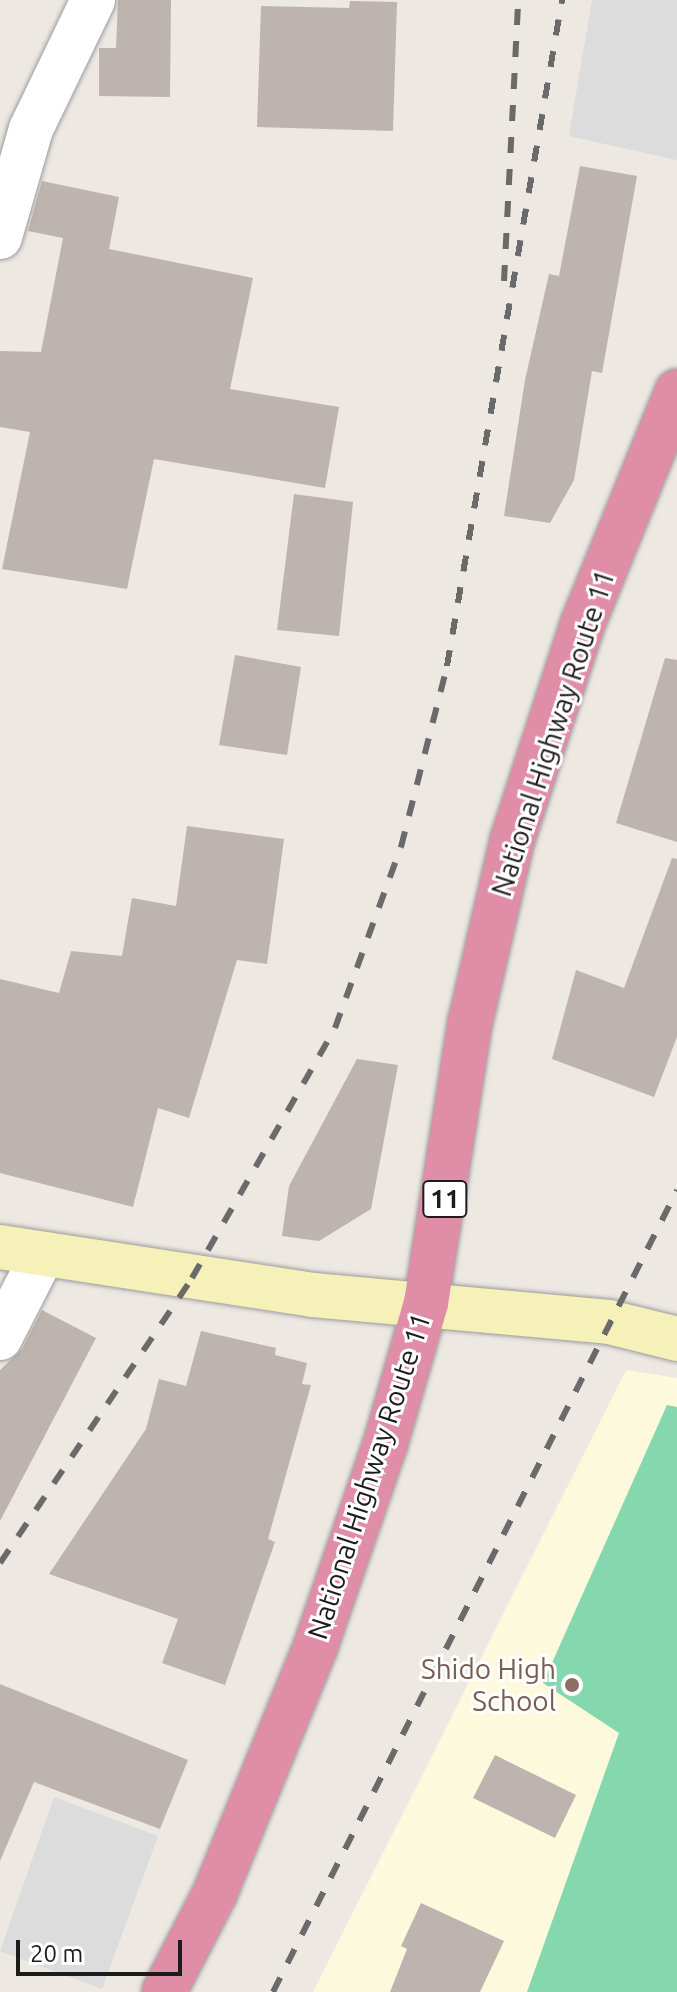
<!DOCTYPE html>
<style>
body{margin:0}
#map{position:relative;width:677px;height:1992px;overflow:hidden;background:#ede8e2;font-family:Ubuntu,sans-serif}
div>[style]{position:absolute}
.education>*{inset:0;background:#fdf9dc}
.pitch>*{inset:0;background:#85d7ae}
.parking>*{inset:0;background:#dcdcdc}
.building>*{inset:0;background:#bdb3af}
.roads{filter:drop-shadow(0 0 2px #9d9d9d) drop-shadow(0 0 2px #9d9d9d)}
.street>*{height:44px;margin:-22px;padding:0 22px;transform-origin:22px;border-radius:22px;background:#fff}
.secondary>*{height:44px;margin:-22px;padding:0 22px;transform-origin:22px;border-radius:22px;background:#f5f1b9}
.highway>*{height:44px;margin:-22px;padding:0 22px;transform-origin:22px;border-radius:22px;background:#e08ea7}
.rail>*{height:6px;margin-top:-3px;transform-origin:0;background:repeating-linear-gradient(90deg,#6a6a6a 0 16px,transparent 0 32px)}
.dots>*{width:22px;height:22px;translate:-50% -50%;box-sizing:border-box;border:4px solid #fff;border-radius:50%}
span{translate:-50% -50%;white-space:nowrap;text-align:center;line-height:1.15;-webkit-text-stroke:6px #fff;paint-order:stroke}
.shield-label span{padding:2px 6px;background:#fff;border:2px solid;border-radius:6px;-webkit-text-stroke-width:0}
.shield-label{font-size:26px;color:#1c1c1c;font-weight:700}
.street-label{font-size:28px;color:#1c1c1c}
.education-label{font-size:28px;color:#785e54}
.right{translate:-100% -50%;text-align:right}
.scale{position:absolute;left:16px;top:1940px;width:166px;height:36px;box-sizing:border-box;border:4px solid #1c1c1c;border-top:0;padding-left:10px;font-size:24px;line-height:28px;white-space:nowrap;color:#1c1c1c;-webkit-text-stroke:6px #fff;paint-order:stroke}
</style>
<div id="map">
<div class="education">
<div style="clip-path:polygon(626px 1370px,677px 1378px,677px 1992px,313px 1992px)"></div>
</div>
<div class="pitch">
<div style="clip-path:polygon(667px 1405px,677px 1407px,677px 1992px,527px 1992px,619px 1733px,543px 1683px)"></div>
</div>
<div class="parking">
<div style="clip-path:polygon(592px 0,677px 0,677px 160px,569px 136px)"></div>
<div style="clip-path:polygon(54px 1797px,158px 1836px,102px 1989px,0 1951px)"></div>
</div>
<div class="building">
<div style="clip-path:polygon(118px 0,171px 0,170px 97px,99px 96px,99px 48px,116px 48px)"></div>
<div style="clip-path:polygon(350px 1px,397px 2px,393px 131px,257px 127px,261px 6px,349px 8px)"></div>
<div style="clip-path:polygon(580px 166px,637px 176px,602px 373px,592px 371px,574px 480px,550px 523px,504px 516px,525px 380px,549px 274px,559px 276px)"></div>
<div style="clip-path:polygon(42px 181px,119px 197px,109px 249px,253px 278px,230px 389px,339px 407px,325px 488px,154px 459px,127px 589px,2px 569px,30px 432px,0 427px,0 351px,41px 352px,63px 238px,28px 231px)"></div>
<div style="clip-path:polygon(294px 494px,353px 502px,339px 636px,277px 630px)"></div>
<div style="clip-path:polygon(235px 655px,301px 667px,287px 755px,219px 745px)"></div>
<div style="clip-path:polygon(665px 658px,677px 660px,677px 842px,616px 823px)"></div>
<div style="clip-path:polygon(187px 826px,284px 839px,267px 964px,237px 960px,189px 1118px,158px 1108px,133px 1207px,0 1173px,0 979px,59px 993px,71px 951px,122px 956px,132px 898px,176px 906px)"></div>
<div style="clip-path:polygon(672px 858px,677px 859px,677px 1037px,654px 1097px,552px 1059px,576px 970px,624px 988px)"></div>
<div style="clip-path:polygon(357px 1059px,398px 1065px,371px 1209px,319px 1241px,282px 1236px,289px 1186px)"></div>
<div style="clip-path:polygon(42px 1310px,96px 1338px,0 1521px,0 1370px,22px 1349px)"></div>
<div style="clip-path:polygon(201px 1331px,276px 1348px,275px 1355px,307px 1363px,302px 1384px,311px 1385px,268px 1539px,275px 1542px,225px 1685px,162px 1663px,178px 1619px,49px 1574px,146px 1429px,159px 1379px,186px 1386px)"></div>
<div style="clip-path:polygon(0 1684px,188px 1760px,160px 1829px,34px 1782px,0 1861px)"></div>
<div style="clip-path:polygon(495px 1755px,576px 1795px,555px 1838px,473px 1798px)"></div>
<div style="clip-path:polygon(421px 1903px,504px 1941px,480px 1992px,390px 1992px,407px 1949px,401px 1946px)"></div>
</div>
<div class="roads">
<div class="street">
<div style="left:0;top:237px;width:112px;rotate:-74deg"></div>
<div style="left:31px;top:129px;width:143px;rotate:-64.3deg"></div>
<div style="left:0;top:1338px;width:94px;rotate:-62.9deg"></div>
</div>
<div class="secondary">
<div style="left:0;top:1247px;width:317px;rotate:8.7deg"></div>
<div style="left:313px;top:1295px;width:297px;rotate:5.2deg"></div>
<div style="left:609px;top:1322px;width:70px;rotate:14deg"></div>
</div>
<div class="highway">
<div style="left:164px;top:1992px;width:111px;rotate:-62.7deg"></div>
<div style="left:215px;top:1893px;width:268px;rotate:-67.8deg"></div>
<div style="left:316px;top:1645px;width:212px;rotate:-71deg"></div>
<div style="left:385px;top:1445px;width:148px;rotate:-73.9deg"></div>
<div style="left:426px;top:1303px;width:283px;rotate:-81.1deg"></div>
<div style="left:470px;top:1023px;width:187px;rotate:-77deg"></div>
<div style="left:512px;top:841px;width:229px;rotate:-72deg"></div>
<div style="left:583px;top:623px;width:250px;rotate:-67.9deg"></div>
</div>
</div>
<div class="rail">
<div style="left:504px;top:281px;width:281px;rotate:-87.1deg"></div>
<div style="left:0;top:1563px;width:344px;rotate:-56deg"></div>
<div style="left:192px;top:1278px;width:288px;rotate:-60.2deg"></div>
<div style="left:335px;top:1028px;width:193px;rotate:-70deg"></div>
<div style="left:401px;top:847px;width:187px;rotate:-75.7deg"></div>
<div style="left:447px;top:666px;width:676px;rotate:-80.2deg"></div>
<div style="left:273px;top:1992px;width:898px;rotate:-63.26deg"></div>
</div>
<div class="dots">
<div style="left:572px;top:1685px;background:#8d6e63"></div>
</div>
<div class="shield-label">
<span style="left:445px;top:1199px">11</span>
</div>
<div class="street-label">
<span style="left:553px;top:733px;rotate:-72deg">National Highway Route 11</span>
<span style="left:369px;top:1476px;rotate:-72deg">National Highway Route 11</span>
</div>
<div class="education-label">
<span class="right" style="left:556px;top:1685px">Shido High<br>School</span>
</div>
<div class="scale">20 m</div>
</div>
